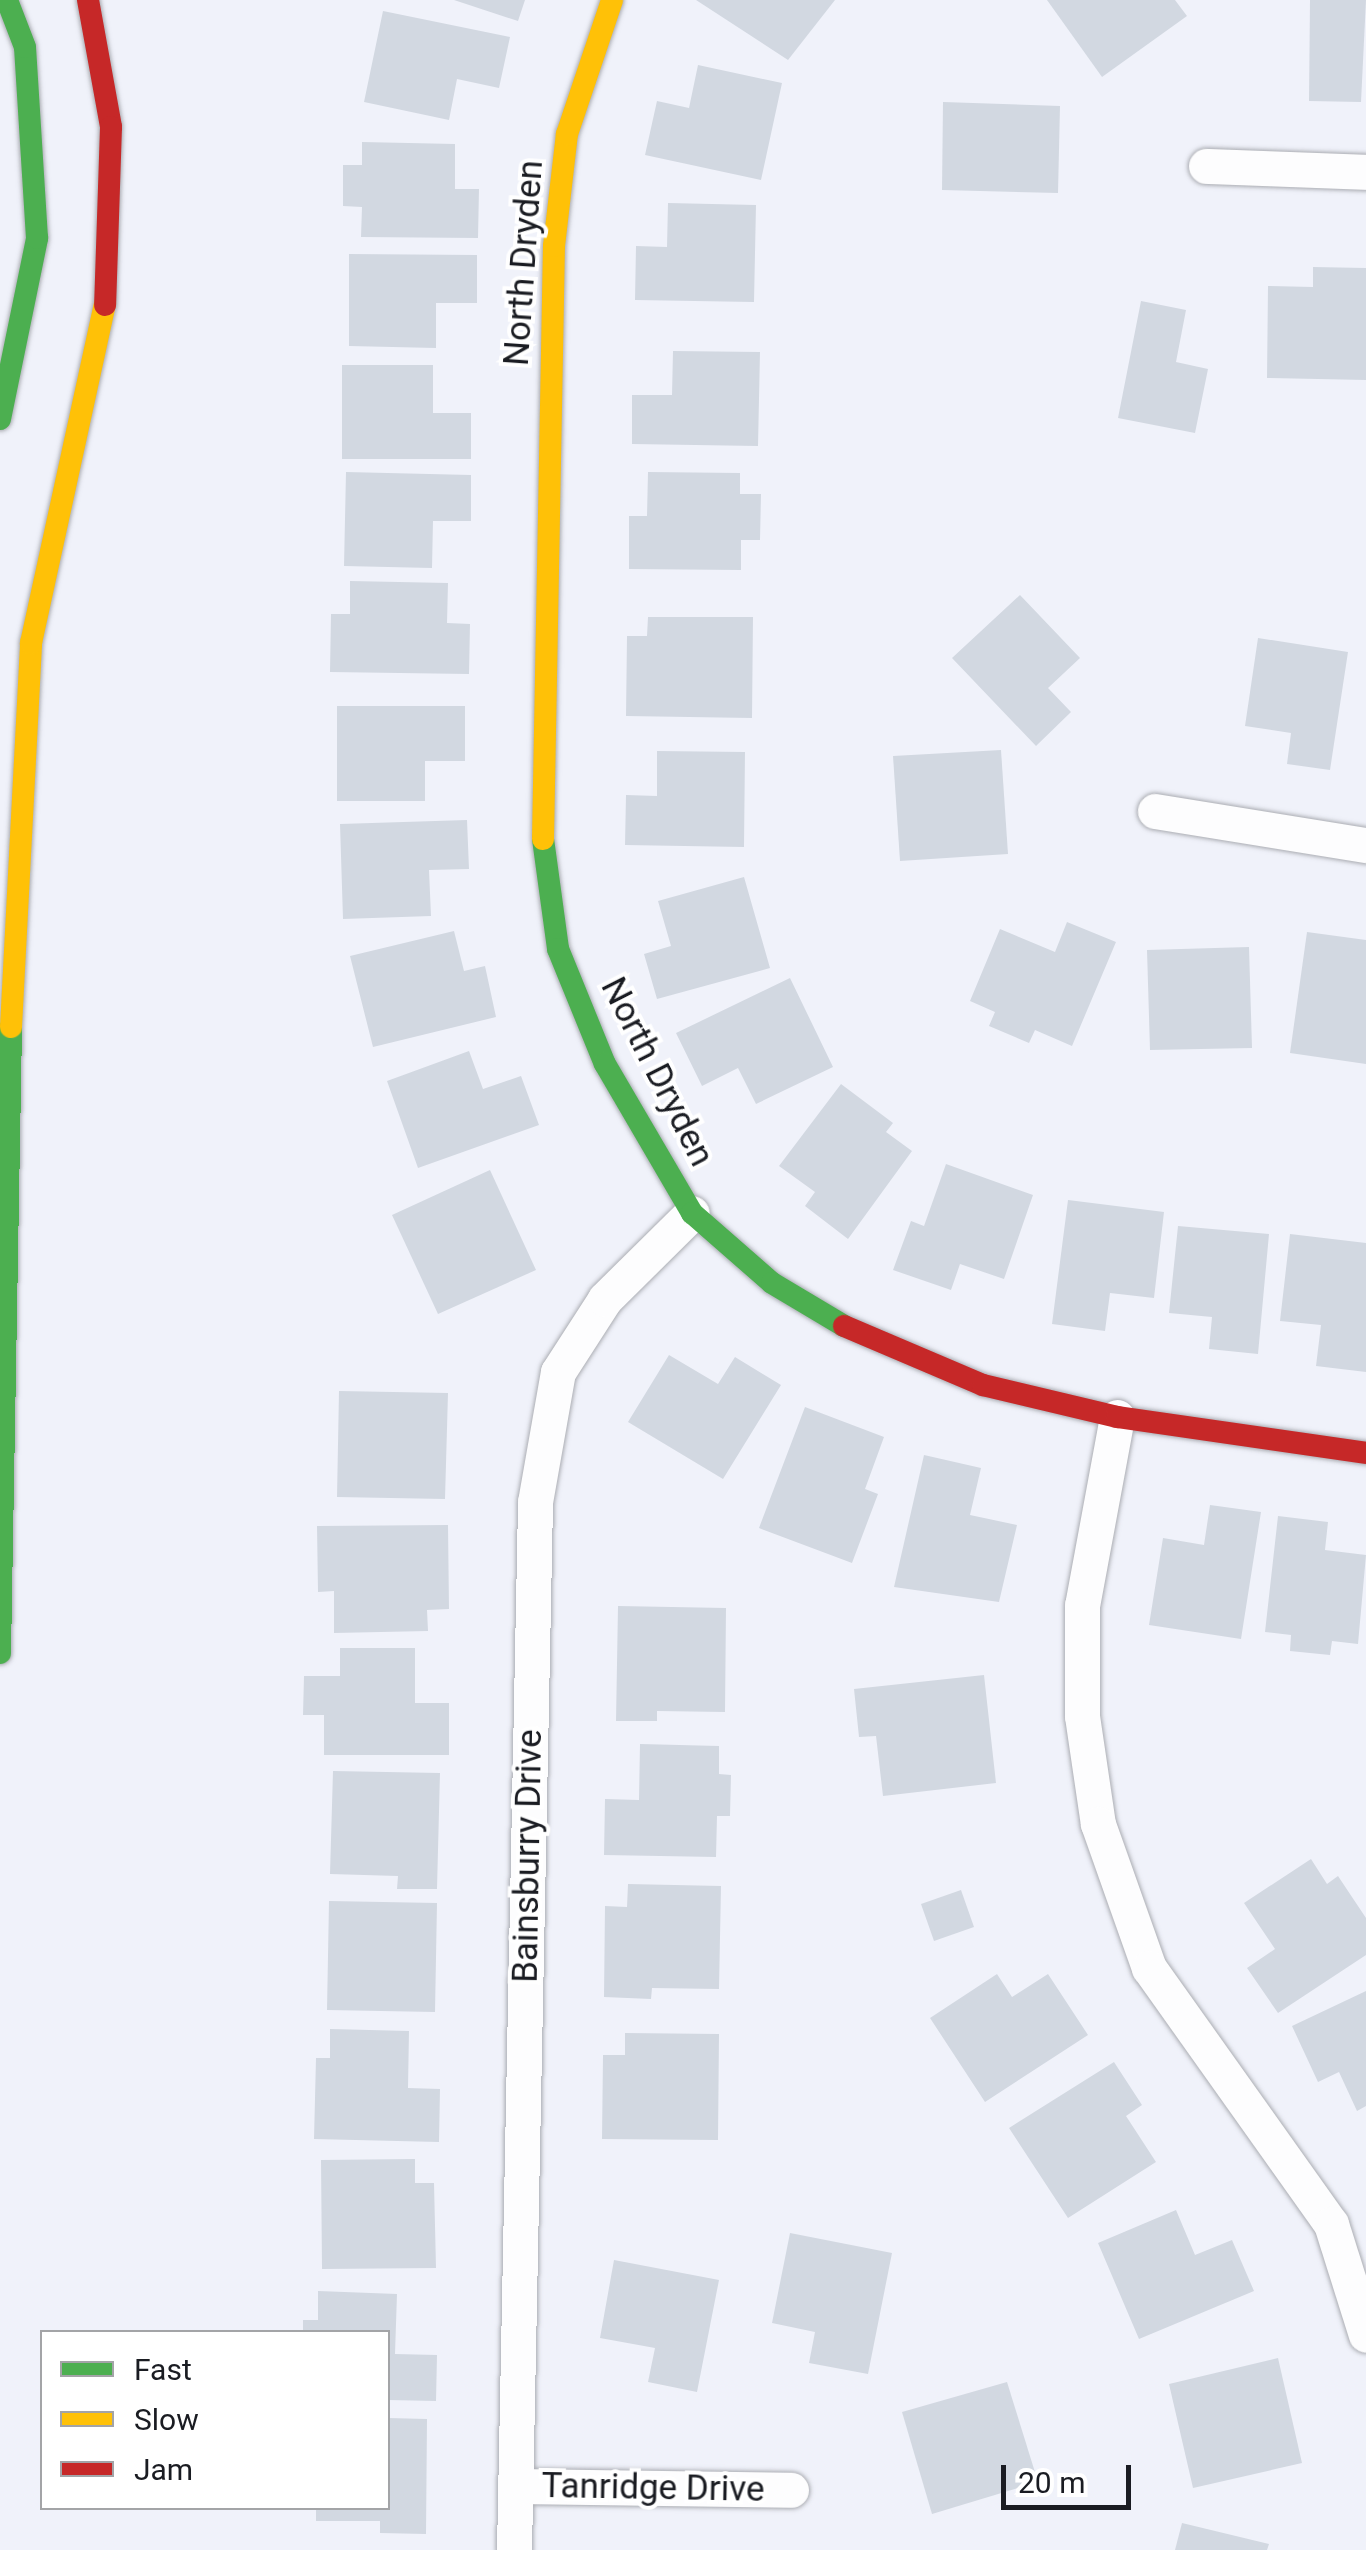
<!DOCTYPE html>
<style>
body{margin:0}
#map{position:relative;width:1366px;height:2550px;overflow:hidden;background:#f0f2fa;font-family:Roboto,sans-serif}
div>[style]{position:absolute}
.building>*{inset:0;background:#d2d8e1}
.roads{filter:drop-shadow(0 0 2px #abadb3) drop-shadow(0 0 2px #abadb3)}
.street>*{height:35px;margin:-17.5px;padding:0 17.5px;transform-origin:17.5px;border-radius:17.5px;background:#fdfdfe}
.fast>*{height:22px;margin:-11px;padding:0 11px;transform-origin:11px;border-radius:11px;background:#4caf50}
.slow>*{height:22px;margin:-11px;padding:0 11px;transform-origin:11px;border-radius:11px;background:#ffc107}
.jam>*{height:22px;margin:-11px;padding:0 11px;transform-origin:11px;border-radius:11px;background:#c62828}
span{translate:-50% -50%;white-space:nowrap;text-align:center;line-height:1.15;-webkit-text-stroke:8px #fff;paint-order:stroke}
.street-label{font-size:35px;color:#1a1c22}
.legend{position:absolute;left:40px;top:2330px;width:350px;height:180px;box-sizing:border-box;background:#fff;border:2px solid #a3a4a7;margin:0;padding:12px 18px;list-style:none;font-size:30px;color:#1a1c22}
.legend li{display:flex;align-items:center;gap:20px;height:50px}
.legend b{width:50px;border:2px solid #a3a4a7}
.scale{position:absolute;left:1001px;top:2465px;width:130px;height:45px;box-sizing:border-box;border:5px solid #1a1c22;border-top:0;padding-left:12px;font-size:30px;line-height:35px;white-space:nowrap;color:#1a1c22;-webkit-text-stroke:8px #fff;paint-order:stroke}
</style>
<div id="map">
<div class="building">
<div style="clip-path:polygon(454px 0,525px 0,518px 21px)"></div>
<div style="clip-path:polygon(696px 0,835px 0,788px 60px)"></div>
<div style="clip-path:polygon(1047px 0,1175px 0,1187px 16px,1102px 77px)"></div>
<div style="clip-path:polygon(1310px 0,1366px 0,1361px 102px,1309px 101px)"></div>
<div style="clip-path:polygon(383px 11px,510px 37px,499px 88px,457px 79px,449px 120px,364px 102px)"></div>
<div style="clip-path:polygon(698px 65px,782px 83px,761px 180px,645px 155px,657px 101px,689px 108px)"></div>
<div style="clip-path:polygon(943px 102px,1060px 106px,1058px 193px,942px 190px)"></div>
<div style="clip-path:polygon(362px 142px,455px 144px,455px 189px,479px 189px,478px 238px,361px 237px,362px 207px,343px 206px,343px 165px,362px 165px)"></div>
<div style="clip-path:polygon(668px 203px,756px 205px,754px 302px,635px 300px,636px 246px,667px 247px)"></div>
<div style="clip-path:polygon(349px 254px,477px 255px,477px 303px,436px 303px,436px 348px,349px 346px)"></div>
<div style="clip-path:polygon(1313px 267px,1366px 268px,1366px 380px,1267px 378px,1268px 286px,1313px 287px)"></div>
<div style="clip-path:polygon(1141px 301px,1186px 310px,1176px 362px,1208px 369px,1195px 433px,1118px 418px)"></div>
<div style="clip-path:polygon(673px 351px,760px 352px,758px 446px,632px 444px,632px 395px,672px 395px)"></div>
<div style="clip-path:polygon(342px 365px,433px 365px,433px 413px,471px 413px,471px 459px,342px 459px)"></div>
<div style="clip-path:polygon(346px 472px,471px 475px,471px 521px,433px 521px,432px 568px,344px 566px)"></div>
<div style="clip-path:polygon(648px 472px,740px 473px,740px 494px,761px 494px,760px 540px,741px 540px,741px 570px,629px 569px,629px 516px,647px 516px)"></div>
<div style="clip-path:polygon(350px 581px,448px 583px,447px 623px,470px 624px,469px 674px,330px 672px,331px 614px,350px 614px)"></div>
<div style="clip-path:polygon(1020px 595px,1080px 658px,1048px 688px,1071px 712px,1036px 746px,952px 658px)"></div>
<div style="clip-path:polygon(648px 617px,753px 617px,752px 718px,626px 716px,627px 636px,647px 636px)"></div>
<div style="clip-path:polygon(1258px 638px,1348px 652px,1330px 770px,1287px 764px,1291px 733px,1245px 726px)"></div>
<div style="clip-path:polygon(337px 706px,465px 706px,465px 761px,425px 761px,425px 801px,337px 801px)"></div>
<div style="clip-path:polygon(1001px 750px,1008px 854px,900px 861px,893px 756px)"></div>
<div style="clip-path:polygon(657px 751px,745px 752px,744px 847px,625px 845px,626px 795px,657px 796px)"></div>
<div style="clip-path:polygon(467px 820px,469px 869px,429px 870px,431px 916px,343px 919px,340px 824px)"></div>
<div style="clip-path:polygon(744px 877px,770px 968px,657px 999px,644px 954px,671px 946px,658px 901px)"></div>
<div style="clip-path:polygon(1067px 922px,1116px 942px,1072px 1046px,1035px 1030px,1029px 1043px,989px 1026px,995px 1012px,970px 1001px,1000px 929px,1055px 952px)"></div>
<div style="clip-path:polygon(454px 931px,464px 971px,485px 966px,496px 1017px,373px 1047px,350px 956px)"></div>
<div style="clip-path:polygon(1307px 932px,1366px 940px,1366px 1064px,1290px 1053px)"></div>
<div style="clip-path:polygon(1249px 947px,1252px 1048px,1150px 1050px,1147px 950px)"></div>
<div style="clip-path:polygon(790px 978px,833px 1067px,756px 1104px,738px 1068px,702px 1086px,676px 1033px)"></div>
<div style="clip-path:polygon(469px 1051px,483px 1089px,521px 1076px,539px 1125px,418px 1168px,387px 1081px)"></div>
<div style="clip-path:polygon(841px 1084px,893px 1123px,886px 1132px,912px 1151px,848px 1239px,805px 1206px,815px 1192px,779px 1166px)"></div>
<div style="clip-path:polygon(946px 1164px,1033px 1195px,1004px 1279px,960px 1264px,951px 1290px,893px 1270px,911px 1221px,924px 1226px)"></div>
<div style="clip-path:polygon(490px 1170px,536px 1270px,438px 1314px,392px 1215px)"></div>
<div style="clip-path:polygon(1068px 1200px,1164px 1212px,1154px 1298px,1110px 1293px,1105px 1331px,1052px 1324px)"></div>
<div style="clip-path:polygon(1178px 1226px,1269px 1234px,1258px 1354px,1209px 1349px,1212px 1317px,1169px 1313px)"></div>
<div style="clip-path:polygon(1290px 1234px,1366px 1243px,1366px 1372px,1316px 1366px,1321px 1325px,1280px 1321px)"></div>
<div style="clip-path:polygon(669px 1355px,718px 1384px,735px 1357px,781px 1385px,723px 1479px,628px 1422px)"></div>
<div style="clip-path:polygon(339px 1391px,448px 1393px,445px 1499px,337px 1497px)"></div>
<div style="clip-path:polygon(805px 1407px,884px 1437px,865px 1489px,878px 1494px,852px 1563px,759px 1528px)"></div>
<div style="clip-path:polygon(924px 1455px,981px 1468px,970px 1515px,1017px 1525px,999px 1602px,894px 1587px)"></div>
<div style="clip-path:polygon(1210px 1505px,1261px 1512px,1241px 1639px,1149px 1625px,1163px 1538px,1204px 1545px)"></div>
<div style="clip-path:polygon(1278px 1516px,1328px 1522px,1325px 1550px,1366px 1555px,1358px 1644px,1332px 1641px,1330px 1655px,1290px 1651px,1291px 1635px,1265px 1632px)"></div>
<div style="clip-path:polygon(448px 1525px,449px 1609px,427px 1610px,428px 1631px,334px 1633px,334px 1591px,318px 1592px,317px 1526px)"></div>
<div style="clip-path:polygon(618px 1606px,726px 1608px,725px 1712px,657px 1711px,657px 1721px,616px 1721px)"></div>
<div style="clip-path:polygon(340px 1648px,415px 1648px,415px 1703px,449px 1703px,449px 1755px,324px 1755px,324px 1715px,303px 1715px,304px 1676px,340px 1676px)"></div>
<div style="clip-path:polygon(984px 1675px,996px 1783px,883px 1796px,876px 1736px,859px 1737px,854px 1689px)"></div>
<div style="clip-path:polygon(640px 1744px,719px 1746px,719px 1774px,731px 1775px,730px 1816px,717px 1816px,716px 1857px,604px 1855px,605px 1799px,639px 1800px)"></div>
<div style="clip-path:polygon(333px 1771px,440px 1773px,437px 1889px,397px 1889px,398px 1876px,330px 1874px)"></div>
<div style="clip-path:polygon(1311px 1859px,1327px 1884px,1338px 1876px,1366px 1918px,1366px 1955px,1278px 2013px,1247px 1968px,1275px 1949px,1244px 1903px)"></div>
<div style="clip-path:polygon(628px 1884px,721px 1886px,719px 1989px,652px 1988px,651px 1999px,604px 1997px,605px 1906px,627px 1907px)"></div>
<div style="clip-path:polygon(961px 1890px,974px 1927px,934px 1941px,921px 1904px)"></div>
<div style="clip-path:polygon(329px 1901px,437px 1903px,435px 2012px,327px 2010px)"></div>
<div style="clip-path:polygon(997px 1974px,1012px 1997px,1048px 1974px,1088px 2035px,985px 2102px,930px 2018px)"></div>
<div style="clip-path:polygon(1366px 1991px,1366px 2106px,1357px 2111px,1339px 2072px,1318px 2082px,1292px 2026px)"></div>
<div style="clip-path:polygon(330px 2029px,409px 2031px,408px 2088px,440px 2089px,439px 2142px,314px 2139px,316px 2058px,330px 2058px)"></div>
<div style="clip-path:polygon(625px 2033px,719px 2034px,718px 2140px,602px 2139px,603px 2055px,625px 2055px)"></div>
<div style="clip-path:polygon(1114px 2062px,1142px 2105px,1126px 2116px,1156px 2162px,1068px 2218px,1009px 2128px)"></div>
<div style="clip-path:polygon(415px 2159px,415px 2183px,434px 2183px,436px 2268px,322px 2269px,321px 2160px)"></div>
<div style="clip-path:polygon(1176px 2210px,1195px 2255px,1232px 2240px,1254px 2291px,1139px 2339px,1098px 2243px)"></div>
<div style="clip-path:polygon(790px 2233px,892px 2253px,868px 2374px,809px 2363px,815px 2332px,772px 2323px)"></div>
<div style="clip-path:polygon(614px 2260px,719px 2280px,697px 2392px,648px 2382px,655px 2348px,600px 2338px)"></div>
<div style="clip-path:polygon(318px 2291px,397px 2294px,395px 2354px,437px 2355px,436px 2401px,388px 2400px,388px 2332px,303px 2332px,303px 2320px,318px 2320px)"></div>
<div style="clip-path:polygon(1278px 2358px,1302px 2463px,1193px 2488px,1169px 2384px)"></div>
<div style="clip-path:polygon(1007px 2382px,1038px 2482px,932px 2514px,902px 2412px)"></div>
<div style="clip-path:polygon(388px 2418px,427px 2419px,426px 2534px,380px 2533px,380px 2521px,316px 2521px,316px 2508px,388px 2508px)"></div>
<div style="clip-path:polygon(1182px 2523px,1269px 2544px,1267px 2550px,1175px 2550px)"></div>
</div>
<div class="roads">
<div class="street">
<div style="left:1206px;top:166px;width:160px;rotate:2.1deg"></div>
<div style="left:1155px;top:811px;width:214px;rotate:9.2deg"></div>
<div style="left:1117px;top:1417px;width:191px;rotate:100.5deg"></div>
<div style="left:1082px;top:1605px;width:111px;rotate:90deg"></div>
<div style="left:1082px;top:1716px;width:109px;rotate:81.6deg"></div>
<div style="left:1098px;top:1824px;width:153px;rotate:70.5deg"></div>
<div style="left:1149px;top:1968px;width:314px;rotate:54.6deg"></div>
<div style="left:1331px;top:2224px;width:116px;rotate:72.5deg"></div>
<div style="left:516px;top:2486px;width:275px;rotate:0.8deg"></div>
<div style="left:514px;top:2550px;width:1048px;rotate:-88.85deg"></div>
<div style="left:535px;top:1502px;width:132px;rotate:-80deg"></div>
<div style="left:558px;top:1372px;width:87px;rotate:-57.2deg"></div>
<div style="left:605px;top:1299px;width:122px;rotate:-44.7deg"></div>
</div>
<div class="fast">
<div style="left:0;top:419px;width:185px;rotate:-78.4deg"></div>
<div style="left:37px;top:238px;width:191px;rotate:-93.6deg"></div>
<div style="left:25px;top:47px;width:50px;rotate:-111deg"></div>
<div style="left:543px;top:839px;width:111px;rotate:82.2deg"></div>
<div style="left:558px;top:949px;width:124px;rotate:67.8deg"></div>
<div style="left:605px;top:1064px;width:173px;rotate:59.7deg"></div>
<div style="left:692px;top:1213px;width:106px;rotate:41.2deg"></div>
<div style="left:772px;top:1283px;width:84px;rotate:30.8deg"></div>
<div style="left:0;top:1653px;width:626px;rotate:-88.99deg"></div>
</div>
<div class="slow">
<div style="left:543px;top:839px;width:593px;rotate:-88.94deg"></div>
<div style="left:554px;top:246px;width:113px;rotate:-83.4deg"></div>
<div style="left:567px;top:134px;width:141px;rotate:-71.4deg"></div>
<div style="left:11px;top:1027px;width:385px;rotate:-87deg"></div>
<div style="left:31px;top:643px;width:346px;rotate:-77.7deg"></div>
</div>
<div class="jam">
<div style="left:88px;top:0;width:129px;rotate:79.7deg"></div>
<div style="left:111px;top:127px;width:178px;rotate:91.9deg"></div>
<div style="left:844px;top:1326px;width:151px;rotate:23deg"></div>
<div style="left:983px;top:1385px;width:138px;rotate:13.4deg"></div>
<div style="left:1117px;top:1417px;width:252px;rotate:8.2deg"></div>
</div>
</div>
<div class="street-label">
<span style="left:524px;top:263px;rotate:-86deg">North Dryden</span>
<span style="left:657px;top:1072px;rotate:63deg">North Dryden</span>
<span style="left:528px;top:1856px;rotate:-89deg">Bainsburry Drive</span>
<span style="left:653px;top:2488px;rotate:1deg">Tanridge Drive</span>
</div>
<ul class="legend">
<li><b style="height:12px;background:#4caf50"></b>Fast</li>
<li><b style="height:12px;background:#ffc107"></b>Slow</li>
<li><b style="height:12px;background:#c62828"></b>Jam</li>
</ul>
<div class="scale">20 m</div>
</div>
